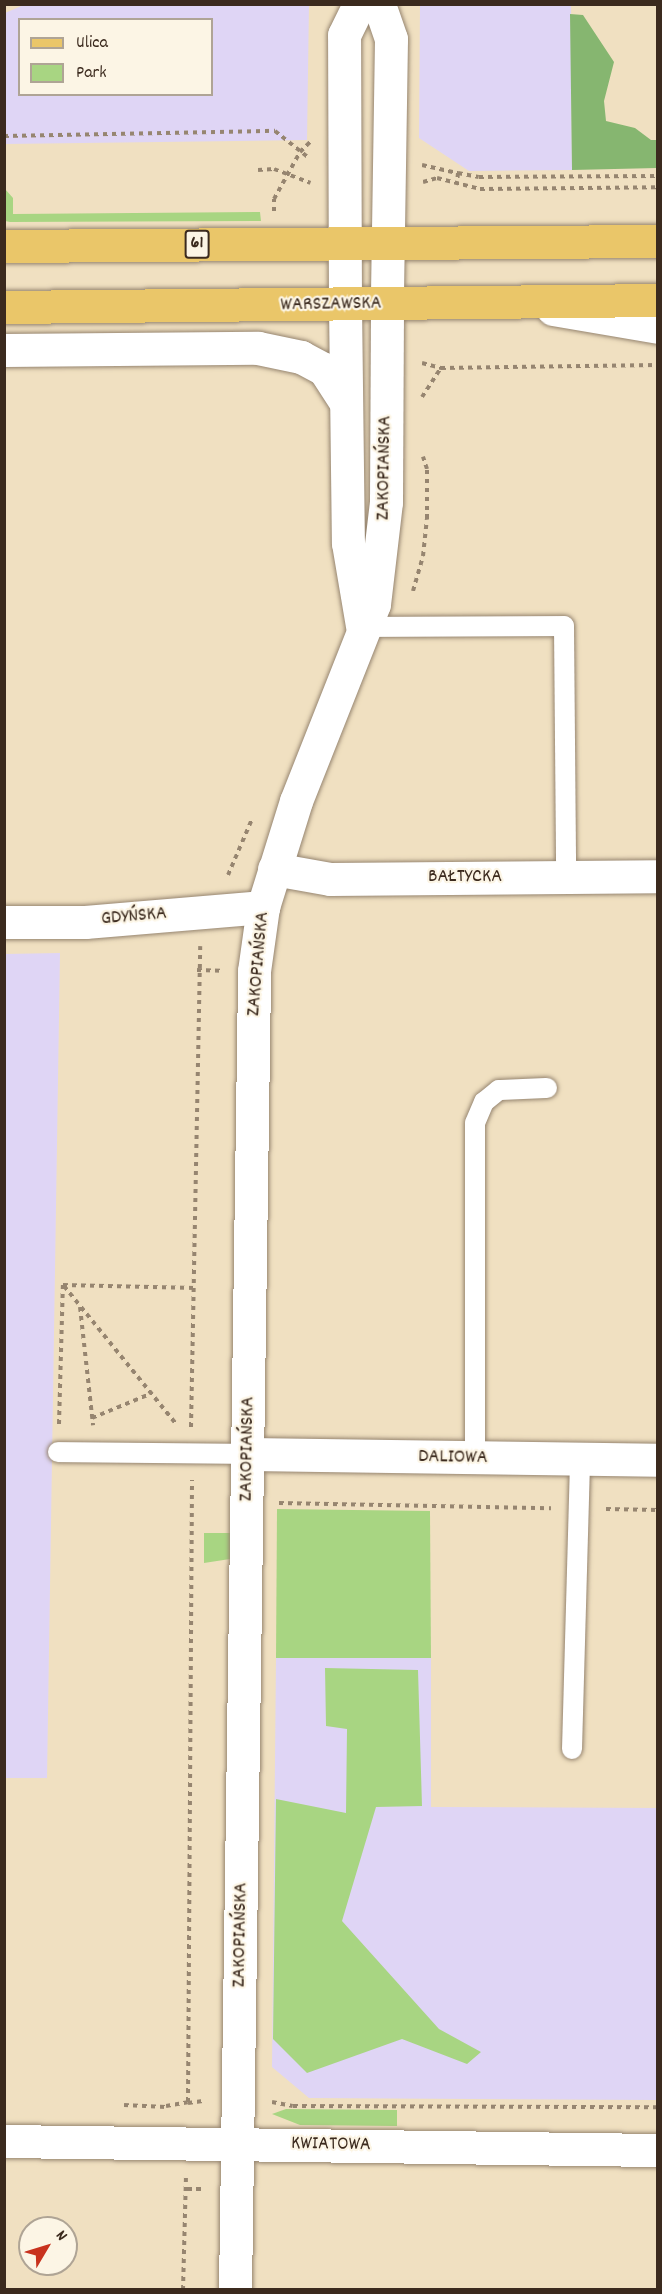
<!DOCTYPE html>
<meta charset="utf-8">
<style>
body{margin:0}
#map{position:relative;width:662px;height:2294px;overflow:hidden;background:#f0e0c1;font-family:Dekko,sans-serif}
div>[style]{position:absolute}
.built>*{inset:0;background:#dfd5f5}
.green>*{inset:0;background:#a8d582}
.forest>*{inset:0;background:#86b670}
.path>*{height:4px;margin-top:-2px;transform-origin:0;background:repeating-linear-gradient(90deg,#968570 0 4.5px,transparent 0 9px)}
.roads{filter:drop-shadow(0 0 2px #968570) drop-shadow(0 0 2px #968570)}
.service>*{height:20px;margin:-10px;padding:0 10px;transform-origin:10px;border-radius:10px;background:#fff}
.minor>*{height:33px;margin:-16.5px;padding:0 16.5px;transform-origin:16.5px;border-radius:16.5px;background:#fff}
.tertiary>*{height:33px;margin:-16.5px;padding:0 16.5px;transform-origin:16.5px;border-radius:16.5px;background:#fff}
.primary>*{height:33px;margin:-16.5px;padding:0 16.5px;transform-origin:16.5px;border-radius:16.5px;background:#eac669}
span{translate:-50% -50%;white-space:nowrap;text-align:center;line-height:1.15;-webkit-text-stroke:4.5px #fcf5e5;paint-order:stroke}
.shield-label span{padding:2px 4px;background:#fcf5e5;border:2px solid;border-radius:4px;-webkit-text-stroke-width:0}
.shield-label{font-size:18px;color:#3b2a1e;font-weight:700}
.street-label{font-size:20px;color:#3b2a1e}
.frame{position:absolute;inset:0;border:6px solid #3b2a1e;pointer-events:none}
.legend{position:absolute;left:18px;top:18px;width:195px;height:78px;box-sizing:border-box;background:#fcf5e5;border:2px solid #afa495;margin:0;padding:8px 10px;list-style:none;font-size:18px;color:#3b2a1e}
.legend li{display:flex;align-items:center;gap:12px;height:30px}
.legend b{width:30px;border:2px solid #afa495}
.north{position:absolute;left:18px;top:2216px;width:60px;height:60px;box-sizing:border-box;background:#fcf5e5;border:2px solid #afa495;border-radius:50%;rotate:52deg;font-size:16px;font-weight:700;line-height:24px;text-align:center;color:#3b2a1e}
.north::after{content:'';display:block;margin:auto;width:21px;height:27px;background:#c8321e;clip-path:polygon(50% 0,100% 100%,50% 72%,0 100%)}
</style>
<div id="map">
<div class="built">
<div style="clip-path:polygon(evenodd,26px 4px,309px 5px,307px 140px,5px 144px,5px 13px,26px 4px,20px 20px,212px 20px,212px 94px,20px 94px,20px 20px)"></div>
<div style="clip-path:polygon(420px 5px,571px 5px,572px 170px,469px 171px,419px 138px)"></div>
<div style="clip-path:polygon(60px 953px,47px 1778px,5px 1778px,4px 954px)"></div>
<div style="clip-path:polygon(276px 1658px,431px 1658px,431px 1807px,657px 1808px,657px 2100px,309px 2098px,272px 2067px)"></div>
</div>
<div class="green">
<div style="clip-path:polygon(5px 189px,13px 198px,13px 214px,260px 212px,261px 221px,10px 222px,5px 221px)"></div>
<div style="clip-path:polygon(277px 1509px,430px 1511px,431px 1658px,276px 1658px)"></div>
<div style="clip-path:polygon(204px 1533px,230px 1533px,230px 1559px,204px 1563px)"></div>
<div style="clip-path:polygon(325px 1668px,418px 1670px,422px 1806px,376px 1807px,342px 1921px,439px 2029px,481px 2052px,467px 2064px,402px 2039px,307px 2073px,273px 2039px,276px 1799px,346px 1813px,347px 1729px,326px 1726px)"></div>
<div style="clip-path:polygon(286px 2109px,397px 2110px,397px 2126px,300px 2125px,272px 2114px)"></div>
</div>
<div class="forest">
<div style="clip-path:polygon(570px 14px,583px 15px,614px 62px,604px 101px,606px 121px,635px 128px,651px 140px,657px 140px,657px 168px,572px 170px)"></div>
</div>
<div class="path">
<div style="left:4px;top:5px;width:2px;rotate:-27deg"></div>
<div style="left:4px;top:136px;width:271px;rotate:-1.1deg"></div>
<div style="left:275px;top:131px;width:43px;rotate:38.5deg"></div>
<div style="left:422px;top:165px;width:37px;rotate:13deg"></div>
<div style="left:458px;top:173px;width:10px;rotate:96deg"></div>
<div style="left:258px;top:170px;width:16px;rotate:-4deg"></div>
<div style="left:274px;top:169px;width:39px;rotate:21deg"></div>
<div style="left:458px;top:173px;width:21px;rotate:11deg"></div>
<div style="left:479px;top:177px;width:179px;rotate:-0.3deg"></div>
<div style="left:423px;top:182px;width:15px;rotate:-16deg"></div>
<div style="left:437px;top:178px;width:44px;rotate:14.3deg"></div>
<div style="left:480px;top:189px;width:178px;rotate:-0.6deg"></div>
<div style="left:274px;top:211px;width:12px;rotate:-90deg"></div>
<div style="left:274px;top:199px;width:54px;rotate:-61deg"></div>
<div style="left:300px;top:152px;width:14px;rotate:-45deg"></div>
<div style="left:422px;top:363px;width:20px;rotate:15deg"></div>
<div style="left:441px;top:368px;width:217px;rotate:-0.8deg"></div>
<div style="left:422px;top:397px;width:35px;rotate:-57deg"></div>
<div style="left:413px;top:591px;width:36px;rotate:-74deg"></div>
<div style="left:423px;top:556px;width:37px;rotate:-84deg"></div>
<div style="left:427px;top:519px;width:50px;rotate:-90deg"></div>
<div style="left:427px;top:469px;width:13px;rotate:-108deg"></div>
<div style="left:228px;top:875px;width:61px;rotate:-66.8deg"></div>
<div style="left:197px;top:970px;width:25px;rotate:2deg"></div>
<div style="left:64px;top:1286px;width:178px;rotate:50.9deg"></div>
<div style="left:80px;top:1307px;width:119px;rotate:83.7deg"></div>
<div style="left:92px;top:1418px;width:63px;rotate:-22.5deg"></div>
<div style="left:59px;top:1424px;width:139px;rotate:-88.4deg"></div>
<div style="left:63px;top:1285px;width:133px;rotate:1.3deg"></div>
<div style="left:191px;top:1427px;width:481px;rotate:-88.9deg"></div>
<div style="left:279px;top:1503px;width:272px;rotate:1.1deg"></div>
<div style="left:606px;top:1509px;width:52px;rotate:1.1deg"></div>
<div style="left:272px;top:2102px;width:21px;rotate:11deg"></div>
<div style="left:293px;top:2106px;width:365px;rotate:0.2deg"></div>
<div style="left:188px;top:2103px;width:15px;rotate:-8deg"></div>
<div style="left:124px;top:2105px;width:42px;rotate:2.7deg"></div>
<div style="left:166px;top:2106px;width:22px;rotate:-10deg"></div>
<div style="left:188px;top:2102px;width:622px;rotate:-89.63deg"></div>
<div style="left:187px;top:2189px;width:16px"></div>
<div style="left:183px;top:2290px;width:114px;rotate:-88.5deg"></div>
</div>
<div class="roads">
<div class="service">
<div style="left:363px;top:627px;width:201px;rotate:-0.3deg"></div>
<div style="left:564px;top:626px;width:250px;rotate:89.5deg"></div>
<div style="left:58px;top:1452px;width:190px;rotate:0.6deg"></div>
<div style="left:475px;top:1458px;width:335px;rotate:-90deg"></div>
<div style="left:475px;top:1123px;width:23px;rotate:-67deg"></div>
<div style="left:484px;top:1102px;width:19px;rotate:-39deg"></div>
<div style="left:499px;top:1090px;width:48px;rotate:-2.4deg"></div>
<div style="left:572px;top:1749px;width:290px;rotate:-88.4deg"></div>
</div>
<div class="minor">
<div style="left:345px;top:305px;width:238px;rotate:89.3deg"></div>
<div style="left:348px;top:543px;width:84px;rotate:80.4deg"></div>
<div style="left:553px;top:309px;width:107px;rotate:9.7deg"></div>
<div style="left:4px;top:350px;width:254px;rotate:-0.5deg"></div>
<div style="left:258px;top:348px;width:44px;rotate:11.8deg"></div>
<div style="left:301px;top:357px;width:26px;rotate:28deg"></div>
<div style="left:324px;top:369px;width:40px;rotate:57.1deg"></div>
<div style="left:274px;top:869px;width:57px;rotate:10.1deg"></div>
<div style="left:330px;top:879px;width:328px;rotate:-0.5deg"></div>
<div style="left:4px;top:922px;width:81px"></div>
<div style="left:85px;top:922px;width:179px;rotate:-4.8deg"></div>
<div style="left:248px;top:1454px;width:410px;rotate:0.8deg"></div>
<div style="left:4px;top:2141px;width:654px;rotate:0.79deg"></div>
<div style="left:235px;top:2290px;width:1319px;rotate:-89.17deg"></div>
<div style="left:254px;top:971px;width:65px;rotate:-82deg"></div>
<div style="left:263px;top:907px;width:111px;rotate:-72.7deg"></div>
<div style="left:296px;top:801px;width:212px;rotate:-68.4deg"></div>
<div style="left:374px;top:604px;width:103px;rotate:-83.3deg"></div>
<div style="left:386px;top:502px;width:197px;rotate:-89.7deg"></div>
</div>
<div class="tertiary">
<div style="left:379px;top:4px;width:37px;rotate:71deg"></div>
<div style="left:391px;top:39px;width:266px;rotate:90.9deg"></div>
<div style="left:345px;top:305px;width:270px;rotate:-90.2deg"></div>
<div style="left:344px;top:35px;width:34px;rotate:-64deg"></div>
</div>
<div class="primary">
<div style="left:4px;top:246px;width:654px;rotate:-0.44deg"></div>
<div style="left:4px;top:307px;width:654px;rotate:-0.61deg"></div>
</div>
</div>
<div class="shield-label">
<span style="left:197px;top:244px">61</span>
</div>
<div class="street-label">
<span style="left:331px;top:305px;rotate:-1deg">WARSZAWSKA</span>
<span style="left:385px;top:468px;rotate:-89deg">ZAKOPIAŃSKA</span>
<span style="left:465px;top:877px">BAŁTYCKA</span>
<span style="left:134px;top:917px;rotate:-5deg">GDYŃSKA</span>
<span style="left:259px;top:964px;rotate:-85deg">ZAKOPIAŃSKA</span>
<span style="left:248px;top:1449px;rotate:-89deg">ZAKOPIAŃSKA</span>
<span style="left:453px;top:1458px;rotate:1deg">DALIOWA</span>
<span style="left:241px;top:1935px;rotate:-89deg">ZAKOPIAŃSKA</span>
<span style="left:331px;top:2145px;rotate:1deg">KWIATOWA</span>
</div>
<div class="frame"></div>
<ul class="legend">
<li><b style="height:8px;background:#eac669"></b>Ulica</li>
<li><b style="height:16px;background:#a8d582"></b>Park</li>
</ul>
<div class="north">N</div>
</div>
